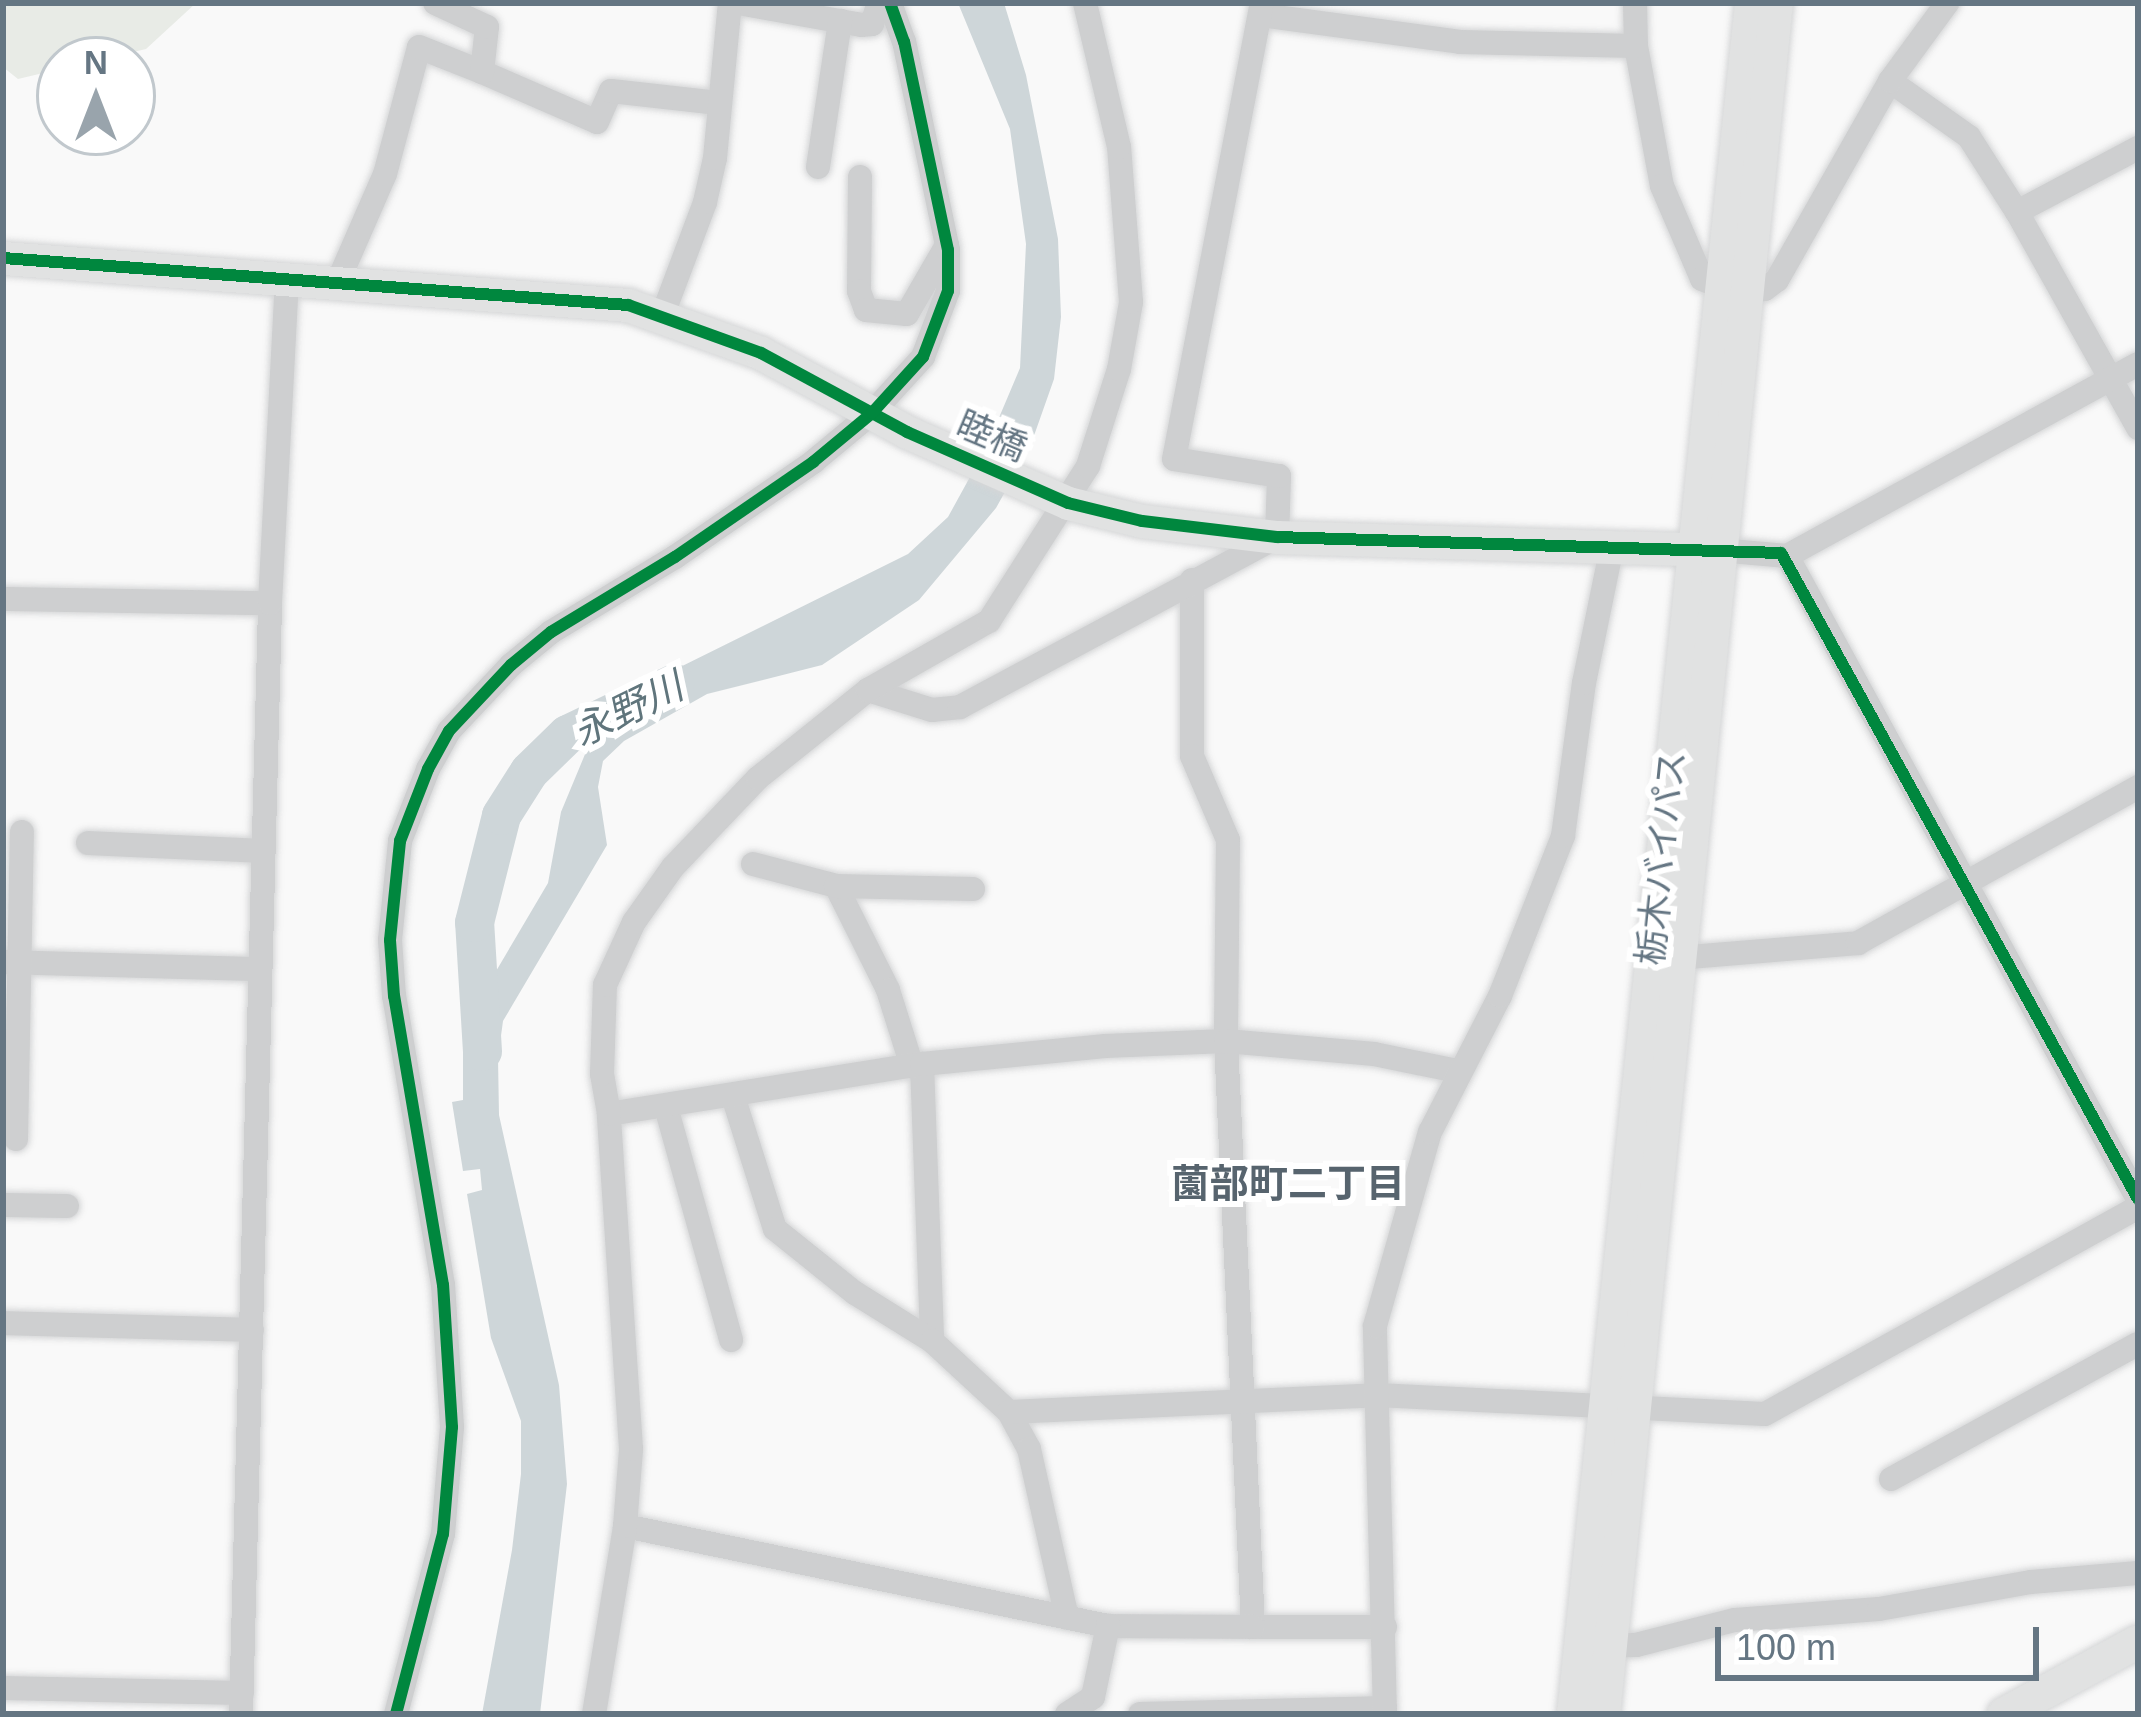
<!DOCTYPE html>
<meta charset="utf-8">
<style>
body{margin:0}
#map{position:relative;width:2141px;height:1717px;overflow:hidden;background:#f9f9f9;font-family:Arial,"Noto Sans JP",sans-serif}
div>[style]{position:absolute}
.green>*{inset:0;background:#e8ebe6}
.water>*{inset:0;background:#ced6d9}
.river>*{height:39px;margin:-19.5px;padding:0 19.5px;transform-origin:19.5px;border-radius:19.5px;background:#ced6d9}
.roads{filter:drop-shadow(0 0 3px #d5d6d7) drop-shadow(0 0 3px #d5d6d7)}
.street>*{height:24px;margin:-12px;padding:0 12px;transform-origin:12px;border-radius:12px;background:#cecfd0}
.secondary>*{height:33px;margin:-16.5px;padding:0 16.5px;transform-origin:16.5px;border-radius:16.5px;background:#e1e2e2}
.cycleway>*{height:12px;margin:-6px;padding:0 6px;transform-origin:6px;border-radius:6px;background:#00873e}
span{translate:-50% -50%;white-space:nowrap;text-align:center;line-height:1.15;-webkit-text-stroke:12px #fff;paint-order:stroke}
.street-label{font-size:36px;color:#657683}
.water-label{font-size:39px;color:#60757c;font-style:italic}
.neighbourhood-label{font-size:39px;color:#57646e;font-weight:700}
.frame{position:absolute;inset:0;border:6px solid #657683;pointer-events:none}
.north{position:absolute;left:36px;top:36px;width:120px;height:120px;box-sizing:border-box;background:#fff;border:3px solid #c1c8cd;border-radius:50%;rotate:0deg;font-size:33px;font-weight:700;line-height:48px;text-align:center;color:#657683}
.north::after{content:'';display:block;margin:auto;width:42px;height:54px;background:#99a4ac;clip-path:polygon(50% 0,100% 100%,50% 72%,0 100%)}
.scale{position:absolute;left:1715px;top:1627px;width:324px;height:54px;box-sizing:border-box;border:6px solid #657683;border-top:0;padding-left:15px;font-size:36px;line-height:42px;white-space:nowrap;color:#657683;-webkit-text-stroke:9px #fff;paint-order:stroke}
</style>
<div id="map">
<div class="green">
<div style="clip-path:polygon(3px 3px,196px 3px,146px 49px,99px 60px,60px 60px,60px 69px,18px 79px,3px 67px)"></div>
</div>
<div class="water">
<div style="clip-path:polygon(958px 3px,1004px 3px,1026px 75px,1058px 239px,1061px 317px,1054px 379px,1030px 447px,996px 508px,919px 600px,822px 665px,707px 694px,624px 741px,603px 761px,598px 787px,607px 845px,503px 1021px,498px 1058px,499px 1115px,559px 1385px,567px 1484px,540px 1714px,482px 1714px,512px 1550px,521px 1474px,521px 1421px,491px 1338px,467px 1194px,482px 1190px,480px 1169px,463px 1171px,452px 1102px,463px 1100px,463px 1027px,548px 883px,561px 812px,598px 723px,654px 680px,908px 554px,948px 517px,987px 446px,1020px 368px,1026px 244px,1010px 129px)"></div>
</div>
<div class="river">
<div style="left:482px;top:1051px;width:129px;rotate:-93.5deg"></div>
<div style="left:474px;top:922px;width:110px;rotate:-75.8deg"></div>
<div style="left:501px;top:815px;width:52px;rotate:-57.5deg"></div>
<div style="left:529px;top:771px;width:53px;rotate:-44.2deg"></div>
<div style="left:567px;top:734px;width:119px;rotate:-25.5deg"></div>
</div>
<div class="roads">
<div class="street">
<div style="left:738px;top:3px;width:125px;rotate:10.1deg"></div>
<div style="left:861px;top:25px;width:11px;rotate:-5deg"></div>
<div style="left:872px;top:24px;width:22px;rotate:-72deg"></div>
<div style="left:1635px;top:3px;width:43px;rotate:88.7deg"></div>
<div style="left:1636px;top:46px;width:142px;rotate:79.5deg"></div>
<div style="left:1662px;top:186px;width:101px;rotate:66.7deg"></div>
<div style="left:1702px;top:279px;width:22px;rotate:22deg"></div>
<div style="left:1261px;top:15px;width:201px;rotate:7.7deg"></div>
<div style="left:1460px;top:42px;width:176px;rotate:1.3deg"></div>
<div style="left:482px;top:72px;width:125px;rotate:23.5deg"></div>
<div style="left:597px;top:122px;width:34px;rotate:-66deg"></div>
<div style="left:611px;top:91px;width:108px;rotate:6.4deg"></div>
<div style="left:1890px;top:81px;width:97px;rotate:35.3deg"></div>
<div style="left:1969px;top:137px;width:89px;rotate:57.4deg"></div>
<div style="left:2017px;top:212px;width:248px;rotate:60.7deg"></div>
<div style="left:818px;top:167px;width:148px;rotate:-81.4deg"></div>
<div style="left:860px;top:177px;width:114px;rotate:90.5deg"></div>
<div style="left:859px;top:291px;width:20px;rotate:70deg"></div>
<div style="left:866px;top:310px;width:41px;rotate:5.6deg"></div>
<div style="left:907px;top:314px;width:80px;rotate:-59.9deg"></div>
<div style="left:2017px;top:212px;width:137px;rotate:-27.9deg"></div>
<div style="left:336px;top:286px;width:122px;rotate:-66.4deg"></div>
<div style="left:385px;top:174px;width:131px;rotate:-75deg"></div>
<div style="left:419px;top:47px;width:68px;rotate:21.6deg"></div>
<div style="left:482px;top:72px;width:45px;rotate:-83.7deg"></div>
<div style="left:487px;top:27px;width:57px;rotate:-155.2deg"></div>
<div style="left:1745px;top:292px;width:20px;rotate:-9deg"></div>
<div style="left:1765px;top:289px;width:15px;rotate:-37deg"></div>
<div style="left:1777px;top:280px;width:229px;rotate:-60.4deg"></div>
<div style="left:1890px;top:81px;width:97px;rotate:-53.8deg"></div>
<div style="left:663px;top:314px;width:120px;rotate:-69.4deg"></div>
<div style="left:705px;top:202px;width:45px;rotate:-77.2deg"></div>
<div style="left:715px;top:158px;width:156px;rotate:-84.5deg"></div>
<div style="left:1719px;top:550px;width:68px;rotate:5deg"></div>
<div style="left:1787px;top:556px;width:733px;rotate:61.37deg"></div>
<div style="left:1787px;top:556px;width:400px;rotate:-28.7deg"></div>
<div style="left:1192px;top:580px;width:176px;rotate:90deg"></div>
<div style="left:1192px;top:756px;width:91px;rotate:66.8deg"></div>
<div style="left:1228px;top:840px;width:201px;rotate:90.6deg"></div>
<div style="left:1226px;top:1041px;width:587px;rotate:87.36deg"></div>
<div style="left:1253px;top:1627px;width:132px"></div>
<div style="left:3px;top:599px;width:267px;rotate:0.9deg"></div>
<div style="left:868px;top:690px;width:67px;rotate:17.4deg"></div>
<div style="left:932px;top:710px;width:28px;rotate:-6deg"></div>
<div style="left:960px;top:707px;width:360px;rotate:-28.2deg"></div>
<div style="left:1277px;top:537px;width:61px;rotate:-88.1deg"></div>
<div style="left:1279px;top:476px;width:106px;rotate:-170.8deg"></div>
<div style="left:1174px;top:459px;width:464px;rotate:-79.1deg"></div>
<div style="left:88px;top:843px;width:175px;rotate:2.6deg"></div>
<div style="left:753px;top:864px;width:86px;rotate:14.8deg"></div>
<div style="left:836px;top:886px;width:116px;rotate:63.4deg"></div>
<div style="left:888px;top:990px;width:80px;rotate:72.5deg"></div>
<div style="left:836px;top:886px;width:137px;rotate:1.3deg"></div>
<div style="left:1677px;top:958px;width:182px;rotate:-4.7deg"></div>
<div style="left:1858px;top:943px;width:321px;rotate:-29.1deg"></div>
<div style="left:5px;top:962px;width:255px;rotate:1.6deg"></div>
<div style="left:922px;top:1064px;width:277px;rotate:87.9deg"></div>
<div style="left:733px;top:1096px;width:139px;rotate:72.5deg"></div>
<div style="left:775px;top:1229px;width:102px;rotate:38.7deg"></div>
<div style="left:855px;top:1293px;width:91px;rotate:31.9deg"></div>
<div style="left:932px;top:1341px;width:105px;rotate:42.7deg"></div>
<div style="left:1009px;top:1412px;width:42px;rotate:61.6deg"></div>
<div style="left:1029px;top:1449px;width:173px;rotate:77.3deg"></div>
<div style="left:666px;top:1107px;width:242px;rotate:74.4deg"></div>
<div style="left:609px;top:1114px;width:317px;rotate:-9.1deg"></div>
<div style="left:922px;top:1064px;width:184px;rotate:-5.6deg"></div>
<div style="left:1105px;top:1046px;width:121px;rotate:-2.4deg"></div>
<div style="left:1226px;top:1041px;width:149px;rotate:5deg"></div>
<div style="left:1374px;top:1054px;width:85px;rotate:11.6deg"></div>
<div style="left:16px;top:1139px;width:307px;rotate:-88.9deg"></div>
<div style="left:3px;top:1205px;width:64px;rotate:0.9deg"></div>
<div style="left:3px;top:1323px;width:249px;rotate:1.6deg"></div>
<div style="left:1009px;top:1412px;width:368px;rotate:-2.6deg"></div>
<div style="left:1377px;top:1395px;width:388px;rotate:2.8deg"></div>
<div style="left:1765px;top:1414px;width:427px;rotate:-29deg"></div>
<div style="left:1891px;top:1479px;width:281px;rotate:-28.7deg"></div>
<div style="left:625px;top:1526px;width:493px;rotate:11.7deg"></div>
<div style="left:1108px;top:1626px;width:145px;rotate:0.4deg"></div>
<div style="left:1595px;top:1646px;width:41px;rotate:-1.4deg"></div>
<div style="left:1636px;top:1645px;width:102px;rotate:-14.2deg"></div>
<div style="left:1735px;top:1620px;width:144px;rotate:-4.4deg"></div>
<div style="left:1879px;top:1609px;width:154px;rotate:-10.1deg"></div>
<div style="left:2031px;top:1582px;width:107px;rotate:-4.8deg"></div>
<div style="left:3px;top:1688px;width:239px;rotate:1.2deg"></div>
<div style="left:241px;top:1714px;width:1111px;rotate:-88.5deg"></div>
<div style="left:270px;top:603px;width:320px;rotate:-87deg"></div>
<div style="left:396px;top:1714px;width:186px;rotate:-75.4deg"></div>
<div style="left:443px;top:1534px;width:107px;rotate:-85.2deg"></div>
<div style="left:452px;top:1427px;width:142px;rotate:-93.6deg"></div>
<div style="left:443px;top:1285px;width:293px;rotate:-99.6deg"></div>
<div style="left:394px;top:996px;width:56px;rotate:-94.1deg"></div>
<div style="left:390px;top:940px;width:100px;rotate:-84.2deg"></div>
<div style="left:400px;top:841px;width:77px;rotate:-68.7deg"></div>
<div style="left:428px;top:769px;width:43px;rotate:-61.1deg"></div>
<div style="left:449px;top:731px;width:91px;rotate:-46.8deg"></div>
<div style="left:511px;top:665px;width:52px;rotate:-39.5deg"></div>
<div style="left:551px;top:632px;width:145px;rotate:-31.2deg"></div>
<div style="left:675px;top:557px;width:168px;rotate:-34.5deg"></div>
<div style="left:813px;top:462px;width:77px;rotate:-39.7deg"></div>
<div style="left:872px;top:413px;width:76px;rotate:-47.7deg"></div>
<div style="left:923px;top:357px;width:71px;rotate:-69.3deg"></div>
<div style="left:948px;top:291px;width:41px;rotate:-90deg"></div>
<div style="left:948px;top:250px;width:213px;rotate:-101.9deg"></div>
<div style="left:904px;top:42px;width:41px;rotate:-109.7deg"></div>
<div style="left:594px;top:1714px;width:191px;rotate:-80.6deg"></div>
<div style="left:625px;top:1526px;width:77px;rotate:-85.5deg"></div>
<div style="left:631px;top:1449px;width:336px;rotate:-93.8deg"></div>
<div style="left:609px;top:1114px;width:41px;rotate:-99.9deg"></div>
<div style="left:602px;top:1074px;width:89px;rotate:-88.1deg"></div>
<div style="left:605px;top:985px;width:69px;rotate:-65.3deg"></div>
<div style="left:634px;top:922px;width:67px;rotate:-54.7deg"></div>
<div style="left:673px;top:867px;width:123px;rotate:-46.3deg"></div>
<div style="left:758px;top:778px;width:141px;rotate:-38.7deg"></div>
<div style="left:868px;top:690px;width:139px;rotate:-29.7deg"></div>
<div style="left:989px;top:621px;width:184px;rotate:-57.4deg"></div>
<div style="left:1088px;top:466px;width:102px;rotate:-72.3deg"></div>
<div style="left:1119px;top:369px;width:68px;rotate:-79.8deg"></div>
<div style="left:1131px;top:302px;width:155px;rotate:-94.4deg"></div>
<div style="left:1119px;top:147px;width:148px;rotate:-103.3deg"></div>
<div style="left:1067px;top:1714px;width:31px;rotate:-33deg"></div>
<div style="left:1093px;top:1697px;width:73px;rotate:-78.1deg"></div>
<div style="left:1140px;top:1714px;width:245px;rotate:-1.4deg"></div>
<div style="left:1385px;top:1714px;width:388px;rotate:-91.5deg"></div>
<div style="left:1375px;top:1326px;width:202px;rotate:-74.2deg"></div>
<div style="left:1430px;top:1132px;width:153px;rotate:-62.8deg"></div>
<div style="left:1500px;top:996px;width:172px;rotate:-68.5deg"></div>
<div style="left:1563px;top:836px;width:154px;rotate:-82.2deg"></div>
<div style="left:1584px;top:683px;width:139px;rotate:-78.4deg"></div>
</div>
<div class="secondary">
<div style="left:3px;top:258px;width:627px;rotate:4.3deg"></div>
<div style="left:628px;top:305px;width:141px;rotate:19.8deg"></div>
<div style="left:761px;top:353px;width:166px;rotate:28.4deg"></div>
<div style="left:907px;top:432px;width:176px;rotate:23.8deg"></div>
<div style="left:1068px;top:503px;width:76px;rotate:13.7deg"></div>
<div style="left:1142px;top:521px;width:136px;rotate:6.8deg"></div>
<div style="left:1277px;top:537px;width:442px;rotate:1.7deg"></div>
<div style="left:1573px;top:1714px;width:1720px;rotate:-84.06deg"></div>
<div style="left:1603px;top:1714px;width:1720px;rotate:-84.23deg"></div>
<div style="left:2003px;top:1714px;width:153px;rotate:-28.4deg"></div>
</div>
</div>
<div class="cycleway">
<div style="left:3px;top:258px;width:627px;rotate:4.3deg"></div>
<div style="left:628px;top:305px;width:141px;rotate:19.8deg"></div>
<div style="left:761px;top:353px;width:166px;rotate:28.4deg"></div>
<div style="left:907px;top:432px;width:176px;rotate:23.8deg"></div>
<div style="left:1068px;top:503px;width:76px;rotate:13.7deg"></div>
<div style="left:1142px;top:521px;width:136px;rotate:6.8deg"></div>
<div style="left:1277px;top:537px;width:504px;rotate:1.82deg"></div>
<div style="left:1781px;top:553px;width:738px;rotate:61.07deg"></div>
<div style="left:396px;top:1714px;width:186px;rotate:-75.4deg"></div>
<div style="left:443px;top:1534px;width:107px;rotate:-85.2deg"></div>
<div style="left:452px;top:1427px;width:142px;rotate:-93.6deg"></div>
<div style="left:443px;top:1285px;width:293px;rotate:-99.6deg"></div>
<div style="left:394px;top:996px;width:56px;rotate:-94.1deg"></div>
<div style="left:390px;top:940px;width:100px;rotate:-84.2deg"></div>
<div style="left:400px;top:841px;width:77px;rotate:-68.7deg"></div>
<div style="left:428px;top:769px;width:43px;rotate:-61.1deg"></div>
<div style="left:449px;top:731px;width:91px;rotate:-46.8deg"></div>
<div style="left:511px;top:665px;width:52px;rotate:-39.5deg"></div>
<div style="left:551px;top:632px;width:145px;rotate:-31.2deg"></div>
<div style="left:675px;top:557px;width:168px;rotate:-34.5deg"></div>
<div style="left:813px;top:462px;width:77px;rotate:-39.7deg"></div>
<div style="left:872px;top:413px;width:76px;rotate:-47.7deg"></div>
<div style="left:923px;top:357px;width:71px;rotate:-69.3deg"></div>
<div style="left:948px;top:291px;width:41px;rotate:-90deg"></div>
<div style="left:948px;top:250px;width:213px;rotate:-101.9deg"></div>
<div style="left:904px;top:42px;width:41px;rotate:-109.7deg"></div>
</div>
<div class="street-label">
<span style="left:992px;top:436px;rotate:23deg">睦橋</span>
<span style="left:1661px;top:858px;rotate:-84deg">栃木バイパス</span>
</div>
<div class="water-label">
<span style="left:628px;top:710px;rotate:-26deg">永野川</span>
</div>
<div class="neighbourhood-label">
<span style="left:1288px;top:1184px">薗部町二丁目</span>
</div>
<div class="frame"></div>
<div class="north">N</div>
<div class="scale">100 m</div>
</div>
